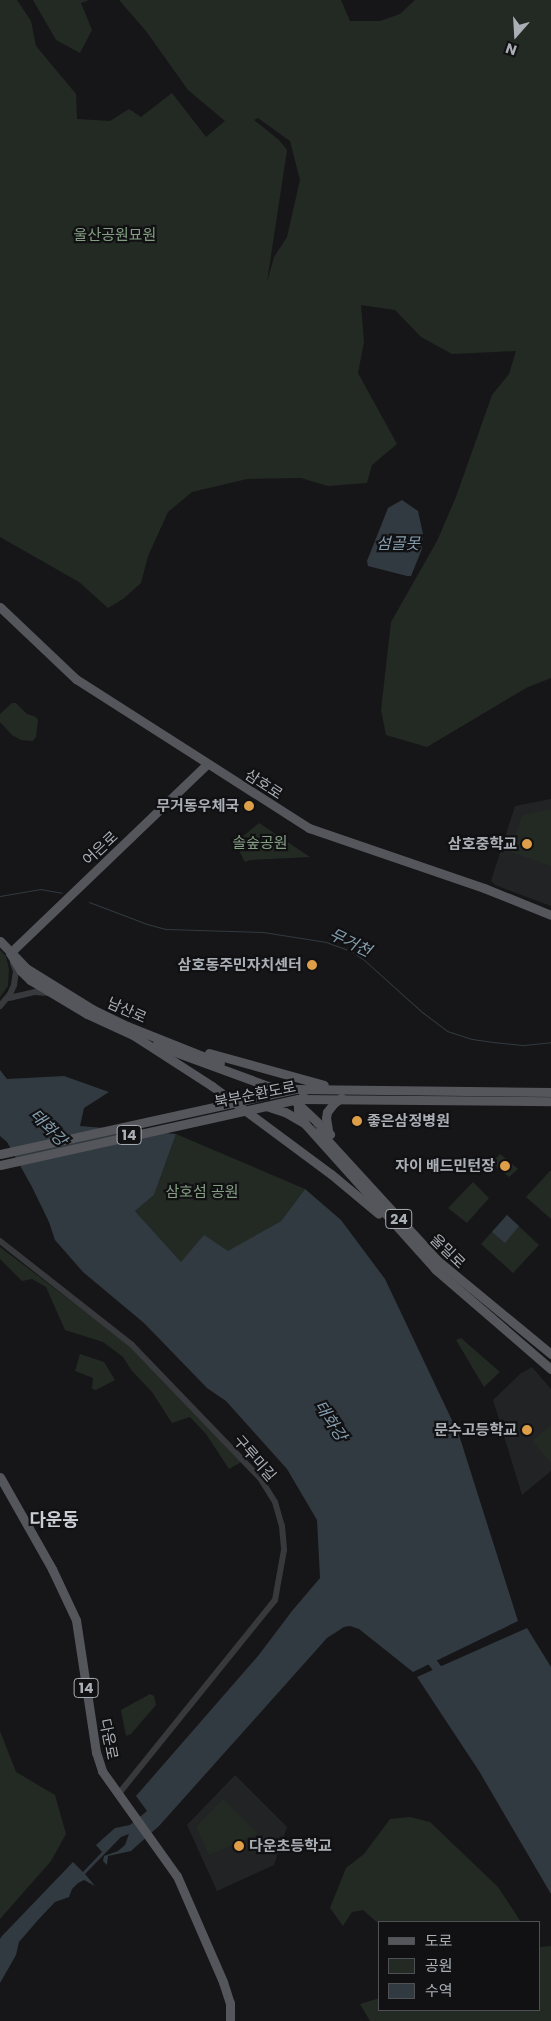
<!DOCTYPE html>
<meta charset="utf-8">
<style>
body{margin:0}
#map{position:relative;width:551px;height:2021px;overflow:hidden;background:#161618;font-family:Poppins,"Noto Sans KR",sans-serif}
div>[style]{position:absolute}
.built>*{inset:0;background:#222325}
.green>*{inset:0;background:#232a23}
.water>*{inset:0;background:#313a40}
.stream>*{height:1px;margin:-0.5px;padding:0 0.5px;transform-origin:0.5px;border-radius:0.5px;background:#313a40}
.river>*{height:9px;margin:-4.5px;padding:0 4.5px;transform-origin:4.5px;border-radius:4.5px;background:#313a40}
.major-tunnel>*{height:9px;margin-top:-4.5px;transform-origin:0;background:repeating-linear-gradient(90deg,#343538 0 9px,transparent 0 13.5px)}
.minor>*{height:6px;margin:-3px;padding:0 3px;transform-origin:3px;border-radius:3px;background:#38393d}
.major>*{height:9px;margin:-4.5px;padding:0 4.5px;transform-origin:4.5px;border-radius:4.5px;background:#54565b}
.dots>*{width:14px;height:14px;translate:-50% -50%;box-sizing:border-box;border:2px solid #111113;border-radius:50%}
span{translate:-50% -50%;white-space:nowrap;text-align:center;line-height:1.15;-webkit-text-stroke:4.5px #111113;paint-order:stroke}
.shield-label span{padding:1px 4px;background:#111113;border:1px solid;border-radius:4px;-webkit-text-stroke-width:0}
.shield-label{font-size:14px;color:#aaafb6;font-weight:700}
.park-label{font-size:15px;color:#849f83}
.street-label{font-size:15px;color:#aaafb6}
.poi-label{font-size:15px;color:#aaafb6;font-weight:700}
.right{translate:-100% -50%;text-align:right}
.left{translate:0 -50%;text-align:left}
.water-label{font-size:16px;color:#859eae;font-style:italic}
.quarter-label{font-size:18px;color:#cacdd3;font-weight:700}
.legend{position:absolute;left:378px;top:1921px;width:162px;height:90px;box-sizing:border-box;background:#111113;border:1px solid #4e5054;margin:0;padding:6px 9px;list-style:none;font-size:15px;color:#aaafb6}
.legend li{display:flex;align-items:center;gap:10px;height:25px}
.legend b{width:25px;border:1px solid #4e5054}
.north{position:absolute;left:491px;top:10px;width:50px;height:50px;-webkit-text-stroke:4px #111113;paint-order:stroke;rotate:199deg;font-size:14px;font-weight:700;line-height:20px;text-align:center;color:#aaafb6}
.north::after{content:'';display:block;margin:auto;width:18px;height:22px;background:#aaafb6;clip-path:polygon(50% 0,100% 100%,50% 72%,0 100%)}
</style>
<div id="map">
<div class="built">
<div style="clip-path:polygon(551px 799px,551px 906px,495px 885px,491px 881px,515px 806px)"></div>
<div style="clip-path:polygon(532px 1367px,551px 1389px,551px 1471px,522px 1495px,493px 1400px,520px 1374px)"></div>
<div style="clip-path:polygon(235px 1775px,287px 1827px,274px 1865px,217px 1891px,187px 1825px)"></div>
</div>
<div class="green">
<div style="clip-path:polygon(evenodd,0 0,17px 0,31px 21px,36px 46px,76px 94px,77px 119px,110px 121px,129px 109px,141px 117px,172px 93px,206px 137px,225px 121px,188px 90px,146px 31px,119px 0,341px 0,350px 21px,380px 21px,400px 14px,415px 0,551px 0,551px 678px,526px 688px,427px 747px,386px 735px,381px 710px,391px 622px,437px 541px,456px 497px,492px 395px,509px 374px,516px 351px,452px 354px,421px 337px,395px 310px,361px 305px,364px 342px,358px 373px,397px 444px,372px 465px,367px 483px,328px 486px,301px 478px,247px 479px,192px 492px,168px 512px,148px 556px,141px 583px,123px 599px,108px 608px,79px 582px,0 537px,0 0,258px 118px,290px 141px,300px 180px,287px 237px,274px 257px,267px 282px,287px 150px,279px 140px,254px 120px,258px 118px)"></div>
<div style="clip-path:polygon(33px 0,89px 0,81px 3px,92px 30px,80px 53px,56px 40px)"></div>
<div style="clip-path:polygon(12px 703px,16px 703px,27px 714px,36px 717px,38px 720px,36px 737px,33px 741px,21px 740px,12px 735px,0 722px,0 714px)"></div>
<div style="clip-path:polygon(551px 809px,551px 866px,510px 852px,522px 815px)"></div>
<div style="clip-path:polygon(259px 823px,310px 857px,250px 860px,245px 862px,235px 843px)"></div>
<div style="clip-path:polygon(0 950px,6px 956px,9px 969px,8px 986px,0 997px)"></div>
<div style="clip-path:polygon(176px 1134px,305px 1189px,281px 1221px,228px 1252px,181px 1262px,135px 1211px,154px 1195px)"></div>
<div style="clip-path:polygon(500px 1154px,518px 1169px,509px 1177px,492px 1163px)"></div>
<div style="clip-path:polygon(550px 1171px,551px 1171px,551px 1219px,526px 1197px)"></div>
<div style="clip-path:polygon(473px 1182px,489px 1198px,467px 1223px,448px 1208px)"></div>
<div style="clip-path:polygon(507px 1215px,539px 1245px,513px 1273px,481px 1244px)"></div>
<div style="clip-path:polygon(0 1247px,137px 1351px,243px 1461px,229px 1469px,206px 1434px,190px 1417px,172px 1423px,152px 1392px,132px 1371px,123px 1357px,103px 1342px,65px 1330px,46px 1287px,32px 1279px,22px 1281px,0 1259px)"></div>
<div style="clip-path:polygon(461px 1338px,500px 1372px,484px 1387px,456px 1340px)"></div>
<div style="clip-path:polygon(80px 1354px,104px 1362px,115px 1380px,96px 1390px,92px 1389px,93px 1378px,75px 1371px)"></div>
<div style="clip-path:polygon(551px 1425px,551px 1463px,532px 1441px)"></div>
<div style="clip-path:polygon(150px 1694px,154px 1696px,156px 1705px,131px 1734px,126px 1736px,121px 1710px)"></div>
<div style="clip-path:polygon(0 1731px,16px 1772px,55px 1795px,66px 1834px,51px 1861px,0 1919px)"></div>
<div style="clip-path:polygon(223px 1799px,258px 1834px,209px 1855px,196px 1827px)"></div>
<div style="clip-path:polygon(410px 1817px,430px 1822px,498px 1887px,521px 1922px,380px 1922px,380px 1925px,363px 1910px,352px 1912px,343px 1926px,330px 1908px,346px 1868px,364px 1854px,390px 1819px)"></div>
<div style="clip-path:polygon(551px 1946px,551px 2021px,370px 2021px,360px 2004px,380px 1998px,380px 2010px,540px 2010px,540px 1947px)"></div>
</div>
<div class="water">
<div style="clip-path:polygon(402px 500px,418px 511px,423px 534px,422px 549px,411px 576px,407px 576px,368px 566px,367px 561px,388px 508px)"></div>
<div style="clip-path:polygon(0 1070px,7px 1079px,64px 1076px,109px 1092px,84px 1108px,80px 1126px,176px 1134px,154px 1195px,135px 1211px,181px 1262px,204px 1235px,228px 1251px,281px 1221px,305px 1189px,341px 1220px,385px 1279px,459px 1435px,518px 1621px,413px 1672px,359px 1629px,350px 1626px,344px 1627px,327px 1638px,159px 1826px,131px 1851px,108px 1856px,107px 1865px,103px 1861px,104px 1856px,118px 1851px,125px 1845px,129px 1834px,121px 1837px,85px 1874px,95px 1886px,84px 1880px,78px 1883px,72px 1889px,69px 1897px,55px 1902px,38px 1920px,19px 1942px,16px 1955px,0 1983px,0 1939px,2px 1936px,73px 1862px,83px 1872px,102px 1852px,96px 1845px,115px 1828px,130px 1825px,147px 1811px,136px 1796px,258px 1656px,292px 1611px,320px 1578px,317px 1520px,287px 1469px,226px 1401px,207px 1388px,144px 1323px,83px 1272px,55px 1240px,49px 1222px,32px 1187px,7px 1142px,0 1136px)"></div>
<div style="clip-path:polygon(507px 1215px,519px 1226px,505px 1243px,492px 1232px)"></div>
<div style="clip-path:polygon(527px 1628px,551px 1667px,551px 1894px,479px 1771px,417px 1677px)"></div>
</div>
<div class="stream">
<div style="left:0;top:896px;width:41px;rotate:-9.9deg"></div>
<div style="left:40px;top:889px;width:22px;rotate:10deg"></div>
<div style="left:89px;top:902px;width:62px;rotate:20.8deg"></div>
<div style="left:147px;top:924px;width:20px;rotate:15deg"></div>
<div style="left:166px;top:929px;width:97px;rotate:1.8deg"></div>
<div style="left:263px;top:932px;width:64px;rotate:9deg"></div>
<div style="left:326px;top:942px;width:27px;rotate:20deg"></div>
<div style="left:351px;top:951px;width:14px;rotate:34deg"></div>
<div style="left:363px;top:959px;width:79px;rotate:41.9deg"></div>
<div style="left:422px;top:1012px;width:31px;rotate:37deg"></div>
<div style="left:447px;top:1031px;width:26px;rotate:18deg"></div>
<div style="left:472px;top:1039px;width:21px;rotate:8deg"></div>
<div style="left:493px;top:1042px;width:31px;rotate:6deg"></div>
<div style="left:524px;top:1045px;width:27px;rotate:-6deg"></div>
</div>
<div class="river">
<div style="left:425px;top:1653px;width:29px;rotate:52deg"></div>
</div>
<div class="major-tunnel">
<div style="left:304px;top:1115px;width:22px;rotate:47deg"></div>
</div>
<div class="minor">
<div style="left:9px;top:998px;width:27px;rotate:-13deg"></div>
<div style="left:35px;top:992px;width:13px;rotate:4deg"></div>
<div style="left:0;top:1006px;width:16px;rotate:-50deg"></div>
<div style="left:10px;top:994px;width:10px;rotate:-66deg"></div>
<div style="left:14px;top:985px;width:14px;rotate:-82deg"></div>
<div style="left:16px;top:971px;width:9px;rotate:-111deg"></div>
<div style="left:0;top:1241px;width:168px;rotate:38.2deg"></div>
<div style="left:132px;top:1345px;width:185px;rotate:46.1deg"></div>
<div style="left:260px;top:1478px;width:28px;rotate:58deg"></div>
<div style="left:275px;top:1502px;width:25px;rotate:74deg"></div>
<div style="left:282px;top:1526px;width:24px;rotate:85deg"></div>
<div style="left:284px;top:1550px;width:51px;rotate:100.2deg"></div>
<div style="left:275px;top:1600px;width:248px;rotate:128.9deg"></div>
</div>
<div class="major">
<div style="left:0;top:607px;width:105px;rotate:43.5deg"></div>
<div style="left:76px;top:679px;width:277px;rotate:32.6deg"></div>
<div style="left:309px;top:828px;width:185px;rotate:18.9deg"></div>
<div style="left:484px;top:888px;width:72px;rotate:21.9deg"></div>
<div style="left:0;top:941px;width:37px;rotate:46deg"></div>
<div style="left:26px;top:968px;width:78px;rotate:31.8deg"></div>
<div style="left:92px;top:1009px;width:39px;rotate:26deg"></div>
<div style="left:127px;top:1026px;width:100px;rotate:21.7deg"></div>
<div style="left:10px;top:953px;width:21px;rotate:59deg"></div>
<div style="left:21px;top:971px;width:13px;rotate:45deg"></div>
<div style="left:30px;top:980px;width:66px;rotate:30.8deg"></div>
<div style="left:87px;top:1014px;width:55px;rotate:24.7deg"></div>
<div style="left:10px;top:953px;width:273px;rotate:-43.8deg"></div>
<div style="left:133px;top:1035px;width:94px;rotate:32.8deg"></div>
<div style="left:212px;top:1086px;width:148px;rotate:36.5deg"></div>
<div style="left:331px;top:1174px;width:62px;rotate:39.8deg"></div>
<div style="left:156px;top:1045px;width:134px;rotate:20.1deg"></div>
<div style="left:209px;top:1053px;width:119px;rotate:15.5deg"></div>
<div style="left:303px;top:1096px;width:9px;rotate:126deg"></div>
<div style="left:298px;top:1103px;width:7px;rotate:90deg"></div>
<div style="left:298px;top:1110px;width:17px;rotate:62deg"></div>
<div style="left:306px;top:1125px;width:193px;rotate:48.1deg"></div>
<div style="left:435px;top:1269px;width:153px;rotate:40.8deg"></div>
<div style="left:296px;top:1102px;width:47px;rotate:43.3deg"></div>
<div style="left:266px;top:1106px;width:20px;rotate:18deg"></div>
<div style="left:285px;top:1112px;width:22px;rotate:30deg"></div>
<div style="left:328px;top:1130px;width:12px;rotate:-99deg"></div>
<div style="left:326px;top:1118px;width:6px;rotate:-81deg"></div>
<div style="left:327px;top:1112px;width:11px;rotate:-52deg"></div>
<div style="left:334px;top:1103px;width:9px;rotate:-36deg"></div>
<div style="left:319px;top:1131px;width:175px;rotate:47.5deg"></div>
<div style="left:437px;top:1260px;width:148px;rotate:39.5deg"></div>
<div style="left:0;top:1154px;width:303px;rotate:-12.4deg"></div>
<div style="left:296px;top:1089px;width:255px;rotate:0.7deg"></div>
<div style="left:0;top:1165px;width:305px;rotate:-12.5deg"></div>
<div style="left:298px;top:1099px;width:253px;rotate:0.5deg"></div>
<div style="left:0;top:1477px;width:106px;rotate:60.5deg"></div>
<div style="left:52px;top:1569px;width:56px;rotate:64.8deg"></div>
<div style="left:76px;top:1620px;width:134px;rotate:81.4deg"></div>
<div style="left:96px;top:1752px;width:20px;rotate:72deg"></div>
<div style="left:102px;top:1771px;width:129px;rotate:54.5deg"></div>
<div style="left:177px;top:1876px;width:116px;rotate:66.5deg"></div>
<div style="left:223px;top:1982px;width:22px;rotate:72deg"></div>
<div style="left:230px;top:2003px;width:18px;rotate:90deg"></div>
</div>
<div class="dots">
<div style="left:249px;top:806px;background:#de9d48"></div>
<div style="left:527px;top:844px;background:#de9d48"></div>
<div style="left:312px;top:965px;background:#de9d48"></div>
<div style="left:357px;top:1121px;background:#de9d48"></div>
<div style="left:505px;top:1166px;background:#de9d48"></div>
<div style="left:527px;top:1430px;background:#de9d48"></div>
<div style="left:239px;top:1846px;background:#de9d48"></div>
</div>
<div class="shield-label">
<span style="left:129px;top:1135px">14</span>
<span style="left:399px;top:1219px">24</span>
<span style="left:86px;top:1688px">14</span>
</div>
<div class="park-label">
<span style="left:115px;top:235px">울산공원묘원</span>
<span style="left:260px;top:843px">솔숲공원</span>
<span style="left:202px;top:1192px">삼호섬 공원</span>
</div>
<div class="street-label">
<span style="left:264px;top:784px;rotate:33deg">삼호로</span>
<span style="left:100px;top:848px;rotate:-43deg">어은로</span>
<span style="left:127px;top:1010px;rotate:24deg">남산로</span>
<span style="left:255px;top:1094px;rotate:-11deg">북부순환도로</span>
<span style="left:448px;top:1251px;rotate:44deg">울밀로</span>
<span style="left:255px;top:1458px;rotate:49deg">구루미길</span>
<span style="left:109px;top:1739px;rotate:79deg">다운로</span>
</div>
<div class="poi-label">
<span class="right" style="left:239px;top:806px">무거동우체국</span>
<span class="right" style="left:517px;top:844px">삼호중학교</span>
<span class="right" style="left:302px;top:965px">삼호동주민자치센터</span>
<span class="left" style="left:367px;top:1121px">좋은삼정병원</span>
<span class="right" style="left:495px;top:1166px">자이 배드민턴장</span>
<span class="right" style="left:517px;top:1430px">문수고등학교</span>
<span class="left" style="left:249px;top:1846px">다운초등학교</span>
</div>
<div class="water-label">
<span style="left:398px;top:544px">섬골못</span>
<span style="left:350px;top:943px;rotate:26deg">무거천</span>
<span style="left:48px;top:1128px;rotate:45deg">태화강</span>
<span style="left:330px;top:1421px;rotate:57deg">태화강</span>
</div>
<div class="quarter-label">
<span style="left:54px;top:1520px">다운동</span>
</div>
<ul class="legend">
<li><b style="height:6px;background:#54565b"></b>도로</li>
<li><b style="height:14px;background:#232a23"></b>공원</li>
<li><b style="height:14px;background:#313a40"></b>수역</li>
</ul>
<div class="north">N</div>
</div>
